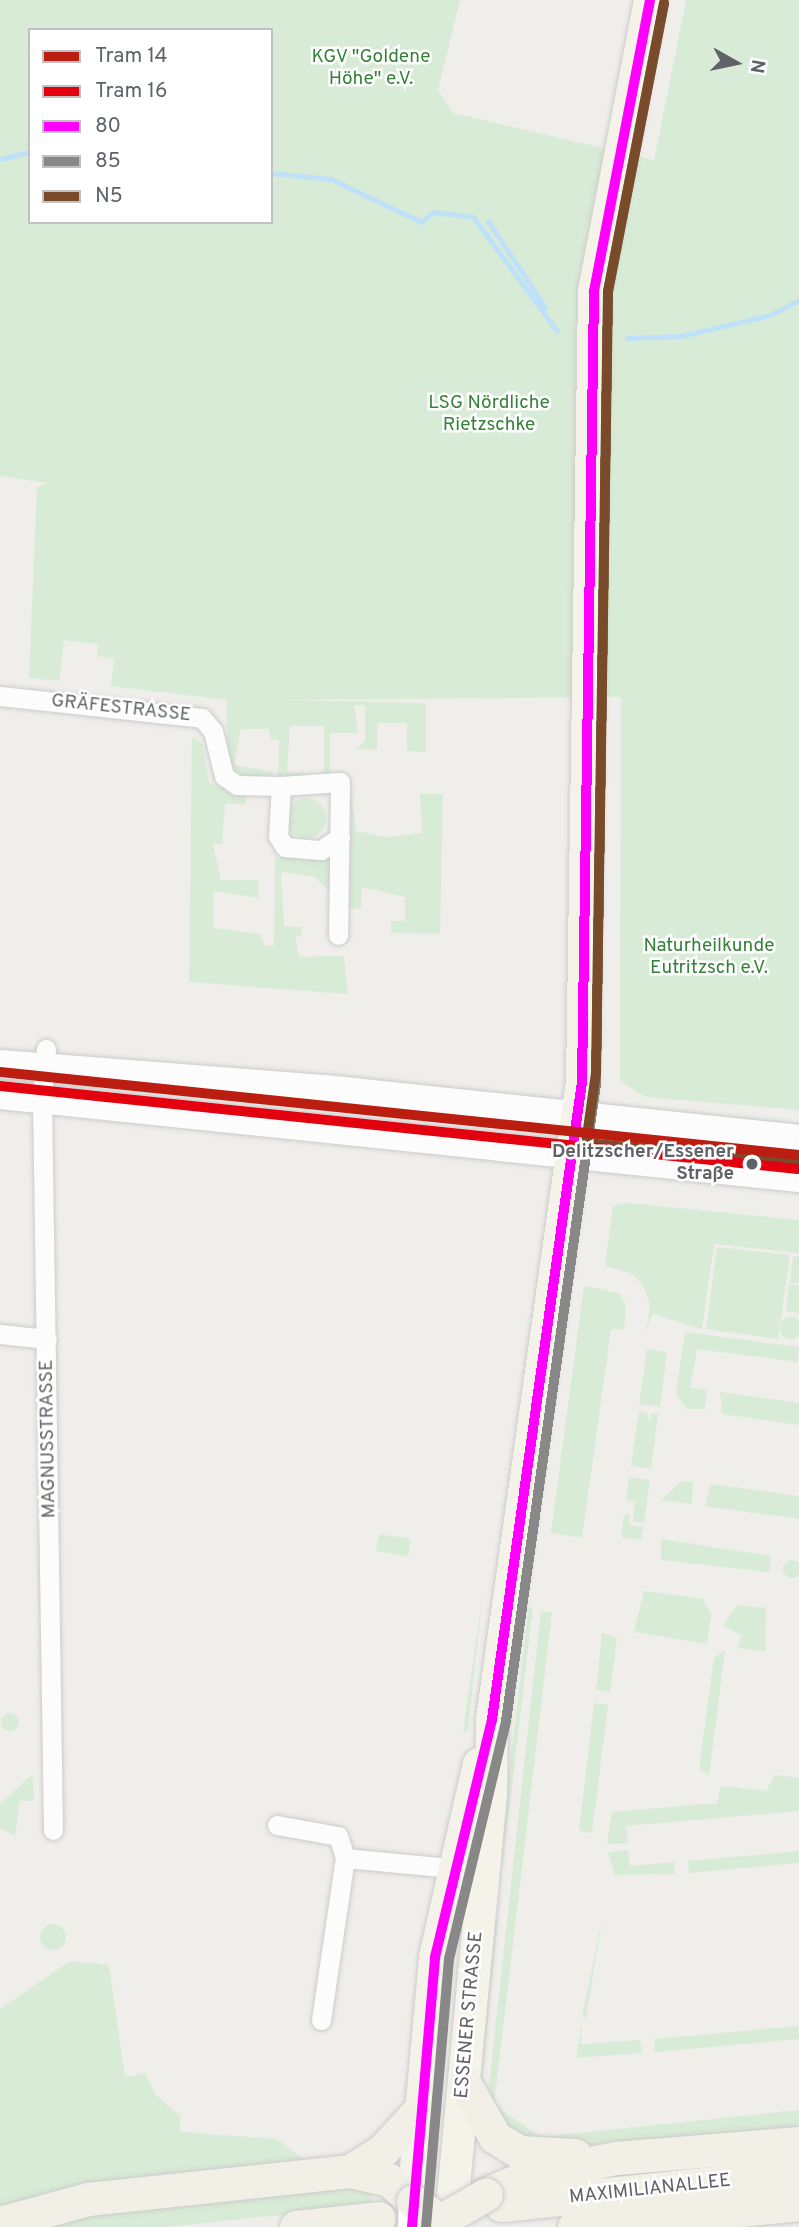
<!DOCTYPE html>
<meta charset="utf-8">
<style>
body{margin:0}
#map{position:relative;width:799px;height:2227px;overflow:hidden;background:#efeeea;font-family:Overpass,sans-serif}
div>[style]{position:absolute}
.green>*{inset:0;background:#d8ebd6}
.round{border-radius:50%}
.stream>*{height:5px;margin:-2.5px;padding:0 2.5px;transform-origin:2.5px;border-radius:2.5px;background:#bfe0f9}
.roads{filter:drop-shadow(0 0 2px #cbcccc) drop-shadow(0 0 2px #cbcccc)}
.minor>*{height:19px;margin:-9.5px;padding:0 9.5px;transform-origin:9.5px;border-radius:9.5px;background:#fdfcfc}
.secondary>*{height:28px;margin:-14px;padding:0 14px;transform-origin:14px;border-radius:14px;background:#fdfcfc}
.primary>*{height:32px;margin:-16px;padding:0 16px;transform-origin:16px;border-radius:16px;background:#f4f2e9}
.trunk>*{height:33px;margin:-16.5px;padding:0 16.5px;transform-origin:16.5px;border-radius:16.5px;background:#f2f0e6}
.bridges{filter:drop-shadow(0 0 2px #cacacb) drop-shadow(0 0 2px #cacacb)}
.secondary-bridge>*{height:28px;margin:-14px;padding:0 14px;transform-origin:14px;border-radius:14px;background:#fdfcfc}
.trunk-bridge>*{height:33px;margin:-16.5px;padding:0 16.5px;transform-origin:16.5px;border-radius:16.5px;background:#f2f0e6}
.bus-1>*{height:10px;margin:-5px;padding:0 5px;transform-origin:5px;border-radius:5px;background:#f0f}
.bus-2>*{height:10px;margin:-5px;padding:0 5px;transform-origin:5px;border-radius:5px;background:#888}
.bus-3>*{height:10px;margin:-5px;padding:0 5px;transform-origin:5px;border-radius:5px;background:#7a4b2a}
.tram-1>*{height:10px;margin:-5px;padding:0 5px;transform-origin:5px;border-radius:5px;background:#bb1e10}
.tram-2>*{height:10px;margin:-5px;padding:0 5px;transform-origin:5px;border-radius:5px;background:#e3000f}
.dots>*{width:19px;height:19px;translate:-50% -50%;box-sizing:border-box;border:4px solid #fff;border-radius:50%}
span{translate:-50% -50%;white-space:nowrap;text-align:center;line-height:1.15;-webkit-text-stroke:5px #fff;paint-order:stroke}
.park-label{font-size:19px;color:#348238}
.street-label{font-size:19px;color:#5f6368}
.stop-label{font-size:19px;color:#5f6368;font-weight:700}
.right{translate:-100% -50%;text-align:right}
.legend{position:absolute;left:28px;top:28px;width:245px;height:196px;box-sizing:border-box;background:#fff;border:2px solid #bfc1c3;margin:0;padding:9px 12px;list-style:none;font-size:21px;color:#5f6368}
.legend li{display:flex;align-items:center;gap:14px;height:35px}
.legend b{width:35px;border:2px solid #bfc1c3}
.north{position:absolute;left:701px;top:28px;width:70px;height:70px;-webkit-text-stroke:5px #fff;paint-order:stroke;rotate:99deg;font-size:19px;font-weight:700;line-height:28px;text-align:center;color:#5f6368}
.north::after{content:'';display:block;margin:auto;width:24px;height:32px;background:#5f6368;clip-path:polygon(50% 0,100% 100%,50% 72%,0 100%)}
</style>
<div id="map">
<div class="green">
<div style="clip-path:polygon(evenodd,0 0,460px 0,438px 90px,453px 113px,654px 160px,686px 0,799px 0,799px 1110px,646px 1097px,620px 1081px,621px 697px,280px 700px,426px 703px,426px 752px,407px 751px,407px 723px,378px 723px,377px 750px,356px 749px,365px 741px,365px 705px,354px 705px,358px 733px,330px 733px,330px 772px,351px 779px,324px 778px,324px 726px,290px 726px,287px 772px,304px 773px,304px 779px,278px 779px,279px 740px,271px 739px,269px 729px,241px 729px,234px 765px,273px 772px,271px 779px,243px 778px,227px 760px,227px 700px,111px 686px,114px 659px,97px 656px,98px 644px,64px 640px,59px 681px,29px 678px,37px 487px,49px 483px,0 476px,0 0,30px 30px,271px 30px,271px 222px,30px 222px,30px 30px)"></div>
<div style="clip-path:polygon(192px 736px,202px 743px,209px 783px,246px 796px,246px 804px,225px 804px,222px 844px,213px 844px,221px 880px,259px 880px,258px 898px,213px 891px,213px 928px,261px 934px,265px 946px,274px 946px,275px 858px,334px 858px,333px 894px,315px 877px,281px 872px,284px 926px,302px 927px,301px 936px,295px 937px,299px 957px,344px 956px,348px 994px,189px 982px)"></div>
<div style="clip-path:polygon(420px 794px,443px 794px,440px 934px,391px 933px,391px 921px,405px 921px,405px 897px,362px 887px,361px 909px,344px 908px,345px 799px,352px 799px,356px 831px,385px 837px,422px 833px)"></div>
<div class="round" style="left:286px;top:798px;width:40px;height:40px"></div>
<div style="clip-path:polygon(629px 1203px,799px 1220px,799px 1253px,714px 1244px,702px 1329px,652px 1314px,646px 1333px,650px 1305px,644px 1287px,633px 1274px,605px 1266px,613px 1206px)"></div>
<div style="clip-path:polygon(717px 1247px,790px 1255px,778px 1339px,706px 1329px)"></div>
<div style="clip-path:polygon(793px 1256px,799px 1257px,799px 1283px,790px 1282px)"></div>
<div style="clip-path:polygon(789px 1284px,799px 1286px,799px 1313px,786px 1311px)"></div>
<div style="clip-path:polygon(584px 1286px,619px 1293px,626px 1305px,624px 1330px,611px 1329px,582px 1538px,551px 1533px)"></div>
<div class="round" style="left:780px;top:1317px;width:22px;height:22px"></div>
<div style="clip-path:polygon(685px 1332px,799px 1347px,798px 1362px,697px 1349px,690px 1387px,707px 1390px,705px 1409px,687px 1409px,676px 1394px)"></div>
<div style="clip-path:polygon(647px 1349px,667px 1352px,660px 1407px,639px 1404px)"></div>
<div style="clip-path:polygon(720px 1392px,799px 1403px,799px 1425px,722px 1414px)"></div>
<div style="clip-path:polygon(639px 1411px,647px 1412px,650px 1423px,652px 1413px,658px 1414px,651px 1469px,631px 1466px)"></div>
<div style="clip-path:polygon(629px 1477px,650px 1480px,644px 1523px,633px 1521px,635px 1502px,626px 1500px)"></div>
<div style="clip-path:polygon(681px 1481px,693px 1482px,692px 1504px,661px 1500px)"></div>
<div style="clip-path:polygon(711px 1484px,799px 1496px,799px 1519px,705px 1506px)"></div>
<div style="clip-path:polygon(624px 1514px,630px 1514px,629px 1525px,643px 1527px,641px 1540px,621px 1537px)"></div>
<div style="clip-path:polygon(379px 1534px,411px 1539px,408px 1556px,376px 1551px)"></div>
<div style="clip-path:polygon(661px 1539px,771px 1556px,769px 1572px,661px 1560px)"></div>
<div class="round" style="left:783px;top:1560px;width:18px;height:18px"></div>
<div style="clip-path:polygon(644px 1591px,703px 1599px,711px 1614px,707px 1644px,634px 1632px)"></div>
<div style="clip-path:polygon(483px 1592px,468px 1730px,463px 1732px)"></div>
<div style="clip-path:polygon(737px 1605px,766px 1608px,765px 1651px,737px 1648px,742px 1636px,723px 1625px)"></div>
<div style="clip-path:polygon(529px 1607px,533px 1607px,503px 1863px,498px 1863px)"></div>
<div style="clip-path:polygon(541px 1611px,552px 1612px,494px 2105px,541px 2137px,799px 2110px,799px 2127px,546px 2150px,486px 2113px)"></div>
<div style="clip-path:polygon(602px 1633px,617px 1638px,610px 1692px,596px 1690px)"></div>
<div style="clip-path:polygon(725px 1650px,709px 1776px,699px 1769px,714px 1658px)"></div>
<div style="clip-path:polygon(594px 1703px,608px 1705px,592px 1833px,579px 1831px)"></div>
<div class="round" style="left:1px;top:1713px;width:18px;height:18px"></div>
<div style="clip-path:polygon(33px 1774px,34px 1801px,20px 1801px,15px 1836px,0 1828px,0 1804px)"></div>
<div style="clip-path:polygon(775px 1775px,799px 1778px,799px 1811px,626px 1826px,628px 1843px,607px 1844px,612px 1812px,717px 1803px,721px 1786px,766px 1791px)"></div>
<div style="clip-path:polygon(628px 1850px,630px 1866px,674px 1862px,675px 1874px,615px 1875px,608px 1852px)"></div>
<div style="clip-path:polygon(799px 1851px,799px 1863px,689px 1873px,688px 1861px)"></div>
<div style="clip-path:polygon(603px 1915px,586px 2018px,582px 2017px)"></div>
<div style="clip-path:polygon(493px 1920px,498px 1920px,480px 2098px,477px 2079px)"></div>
<div class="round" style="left:40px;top:1924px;width:26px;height:26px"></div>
<div style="clip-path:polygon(70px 1961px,109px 1965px,125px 2077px,145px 2073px,156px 2095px,180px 2116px,180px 2132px,277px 2139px,311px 2165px,0 2214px,0 2009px)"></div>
<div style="clip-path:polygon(582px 2022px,581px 2044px,640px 2040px,642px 2053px,576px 2058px)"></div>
<div style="clip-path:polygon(798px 2026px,799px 2039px,655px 2052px,654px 2039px)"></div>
<div style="clip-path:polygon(367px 2184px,374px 2205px,167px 2227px,51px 2227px,107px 2210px)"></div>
</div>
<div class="stream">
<div style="left:0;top:159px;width:31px;rotate:-13deg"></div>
<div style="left:271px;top:173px;width:60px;rotate:5.7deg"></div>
<div style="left:331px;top:179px;width:100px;rotate:25.5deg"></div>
<div style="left:421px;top:222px;width:16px;rotate:-38deg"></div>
<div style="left:434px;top:212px;width:39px;rotate:7deg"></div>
<div style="left:473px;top:217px;width:142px;rotate:53.6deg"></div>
<div style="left:488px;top:221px;width:103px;rotate:56.5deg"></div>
<div style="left:627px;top:338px;width:54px;rotate:-2.1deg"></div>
<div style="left:681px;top:336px;width:91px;rotate:-13.3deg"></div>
<div style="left:770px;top:315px;width:33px;rotate:-27deg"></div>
</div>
<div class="roads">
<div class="minor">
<div style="left:0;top:696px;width:203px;rotate:6.2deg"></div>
<div style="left:202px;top:718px;width:17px;rotate:50deg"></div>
<div style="left:213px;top:731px;width:46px;rotate:76.3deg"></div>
<div style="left:224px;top:776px;width:16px;rotate:35deg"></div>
<div style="left:237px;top:785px;width:44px;rotate:1.3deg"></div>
<div style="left:281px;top:786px;width:50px;rotate:93.4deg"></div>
<div style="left:278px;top:836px;width:13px;rotate:58deg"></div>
<div style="left:285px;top:847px;width:36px;rotate:5deg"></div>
<div style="left:321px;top:850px;width:23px;rotate:-34deg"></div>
<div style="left:281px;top:786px;width:59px;rotate:-3.9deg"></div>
<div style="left:340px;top:782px;width:153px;rotate:90.7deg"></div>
<div style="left:46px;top:1049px;width:50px;rotate:94.6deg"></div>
<div style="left:42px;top:1099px;width:731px;rotate:89.14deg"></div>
<div style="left:0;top:1334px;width:47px;rotate:6.1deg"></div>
<div style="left:277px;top:1825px;width:62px;rotate:10.2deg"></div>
<div style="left:338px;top:1836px;width:23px;rotate:72deg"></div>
<div style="left:321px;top:2020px;width:164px;rotate:-81.6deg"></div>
<div style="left:345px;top:1858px;width:106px;rotate:5.4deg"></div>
</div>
<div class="secondary">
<div style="left:0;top:1064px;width:326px;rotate:4.4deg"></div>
<div style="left:325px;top:1089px;width:477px;rotate:6deg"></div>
<div style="left:0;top:1095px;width:803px;rotate:5.93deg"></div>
</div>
<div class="primary">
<div style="left:453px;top:2197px;width:405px;rotate:-84.6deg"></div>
<div style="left:491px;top:1794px;width:75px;rotate:-89.2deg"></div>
<div style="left:492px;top:1719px;width:643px;rotate:-81.96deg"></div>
<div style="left:582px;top:1082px;width:791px;rotate:-89.13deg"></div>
<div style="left:594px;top:291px;width:296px;rotate:-79.1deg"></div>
<div style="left:413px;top:2201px;width:245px;rotate:-84.8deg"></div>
<div style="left:435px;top:1957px;width:198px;rotate:-77.2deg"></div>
</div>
<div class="trunk">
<div style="left:464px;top:2083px;width:62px;rotate:60.1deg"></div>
<div style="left:495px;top:2137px;width:28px;rotate:32deg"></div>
<div style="left:519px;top:2152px;width:56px;rotate:3.1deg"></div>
<div style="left:350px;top:2171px;width:38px;rotate:-32deg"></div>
<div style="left:382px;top:2151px;width:53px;rotate:-47.3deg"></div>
<div style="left:486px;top:2194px;width:46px;rotate:-23.2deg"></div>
<div style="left:528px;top:2176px;width:90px;rotate:-11.6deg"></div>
<div style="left:616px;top:2158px;width:184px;rotate:-4.7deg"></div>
<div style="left:501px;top:2205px;width:300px;rotate:-5.9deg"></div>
<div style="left:0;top:2223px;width:91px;rotate:-15.3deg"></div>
<div style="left:88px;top:2199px;width:263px;rotate:-6.1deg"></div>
<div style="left:350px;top:2171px;width:40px;rotate:13deg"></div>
<div style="left:389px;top:2180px;width:32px;rotate:41deg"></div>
<div style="left:296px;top:2227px;width:83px;rotate:-6.2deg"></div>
<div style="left:574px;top:2227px;width:226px;rotate:-5.8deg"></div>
</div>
</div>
<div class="bridges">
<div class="secondary-bridge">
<div style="left:412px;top:2227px;width:26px;rotate:-88deg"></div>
</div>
<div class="trunk-bridge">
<div style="left:413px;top:2201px;width:34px;rotate:36deg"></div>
<div style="left:452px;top:2214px;width:39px;rotate:-30deg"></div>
</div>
</div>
<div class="bus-1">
<div style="left:412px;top:2227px;width:271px;rotate:-85.1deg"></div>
<div style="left:435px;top:1957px;width:245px;rotate:-76.5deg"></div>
<div style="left:492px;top:1719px;width:643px;rotate:-81.96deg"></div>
<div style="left:582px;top:1082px;width:791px;rotate:-89.13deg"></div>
<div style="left:594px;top:291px;width:296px;rotate:-79.1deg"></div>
</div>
<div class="bus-2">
<div style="left:426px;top:2227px;width:269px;rotate:-85.1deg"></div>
<div style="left:449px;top:1959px;width:245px;rotate:-76.5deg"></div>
<div style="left:506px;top:1721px;width:643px;rotate:-81.96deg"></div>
<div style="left:596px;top:1084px;width:792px;rotate:-89.13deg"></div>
<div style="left:608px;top:292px;width:294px;rotate:-79deg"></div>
</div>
<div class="bus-3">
<div style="left:664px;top:3px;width:294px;rotate:101deg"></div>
<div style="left:608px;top:292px;width:781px;rotate:90.88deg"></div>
<div style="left:596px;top:1073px;width:71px;rotate:98.1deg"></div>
<div style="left:586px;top:1143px;width:214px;rotate:5.6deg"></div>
</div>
<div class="tram-1">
<div style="left:0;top:1072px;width:803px;rotate:5.93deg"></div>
</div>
<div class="tram-2">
<div style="left:0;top:1086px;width:802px;rotate:5.94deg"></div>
</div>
<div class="dots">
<div style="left:752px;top:1164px;background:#5f6368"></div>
</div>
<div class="park-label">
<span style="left:371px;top:69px">KGV "Goldene<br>Höhe" e.V.</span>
<span style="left:489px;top:415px">LSG Nördliche<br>Rietzschke</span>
<span style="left:709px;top:958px">Naturheilkunde<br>Eutritzsch e.V.</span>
</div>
<div class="street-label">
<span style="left:121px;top:709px;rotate:6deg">GRÄFESTRASSE</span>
<span style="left:49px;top:1439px;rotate:-91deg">MAGNUSSTRASSE</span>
<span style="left:470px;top:2015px;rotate:-85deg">ESSENER STRASSE</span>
<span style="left:650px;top:2190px;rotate:-6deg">MAXIMILIANALLEE</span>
</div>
<div class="stop-label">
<span class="right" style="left:734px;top:1164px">Delitzscher/Essener<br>Straße</span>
</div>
<ul class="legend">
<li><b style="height:9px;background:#bb1e10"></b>Tram 14</li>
<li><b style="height:9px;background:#e3000f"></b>Tram 16</li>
<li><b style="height:9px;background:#f0f"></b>80</li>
<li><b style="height:9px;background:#888"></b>85</li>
<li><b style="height:9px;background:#7a4b2a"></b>N5</li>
</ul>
<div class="north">N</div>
</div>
